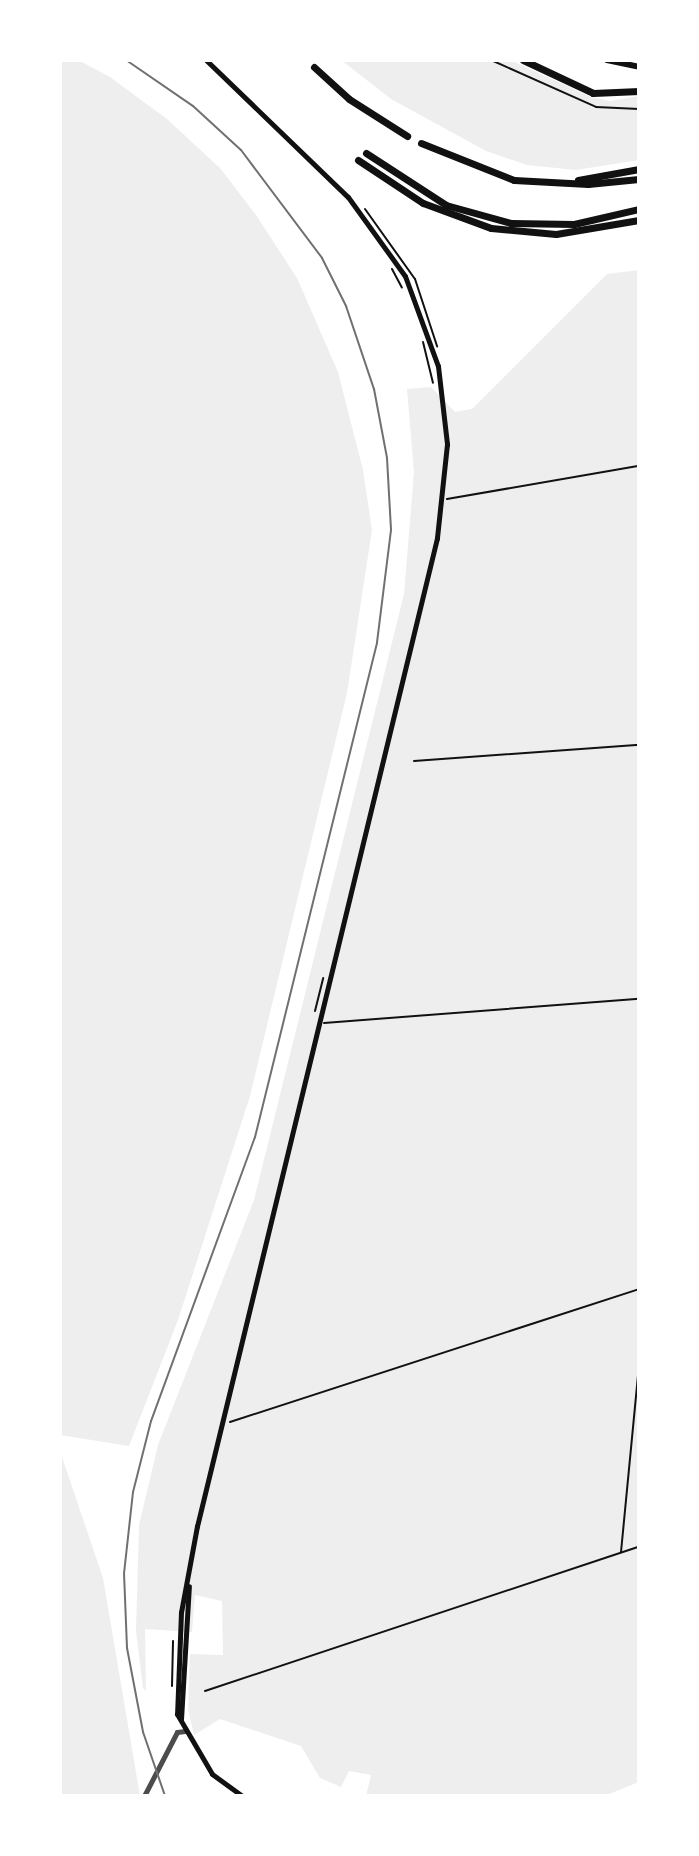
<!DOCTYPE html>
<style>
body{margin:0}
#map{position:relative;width:699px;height:1856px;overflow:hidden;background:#fff;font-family:Raleway,sans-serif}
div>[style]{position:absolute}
.green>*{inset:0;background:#eee}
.path>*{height:2px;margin:-1px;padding:0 1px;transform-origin:1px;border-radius:1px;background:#111}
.tertiary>*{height:5px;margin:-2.5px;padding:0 2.5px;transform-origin:2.5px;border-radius:2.5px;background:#4c4c4c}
.secondary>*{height:5px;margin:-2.5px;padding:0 2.5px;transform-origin:2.5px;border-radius:2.5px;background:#111}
.trunk>*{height:6px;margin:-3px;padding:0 3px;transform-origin:3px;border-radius:3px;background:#111}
.motorway>*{height:7px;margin:-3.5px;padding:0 3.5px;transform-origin:3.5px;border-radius:3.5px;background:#111}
.rail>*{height:2px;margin:-1px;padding:0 1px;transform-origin:1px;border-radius:1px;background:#707070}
span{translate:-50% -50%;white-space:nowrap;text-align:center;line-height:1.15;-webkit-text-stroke:7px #fff;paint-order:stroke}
.frame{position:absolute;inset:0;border:62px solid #fff;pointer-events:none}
</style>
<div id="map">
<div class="green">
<div style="clip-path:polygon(60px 60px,78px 60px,110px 77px,167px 119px,220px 168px,256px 215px,297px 278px,338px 372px,363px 470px,372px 530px,347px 693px,250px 1096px,178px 1320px,129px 1446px,60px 1435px)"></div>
<div style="clip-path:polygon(341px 60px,510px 60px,591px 97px,610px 101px,639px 96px,639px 160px,576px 170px,527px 165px,486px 151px,391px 99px)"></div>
<div style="clip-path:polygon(639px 270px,639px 1782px,604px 1796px,366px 1796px,371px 1775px,349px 1771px,341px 1787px,320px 1778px,301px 1746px,220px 1719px,194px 1735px,188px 1709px,190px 1654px,223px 1655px,222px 1601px,195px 1595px,192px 1632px,145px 1629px,146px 1691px,143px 1688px,136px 1631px,139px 1525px,158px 1445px,254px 1200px,404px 594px,414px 472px,407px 389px,431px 387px,455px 412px,472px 409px,607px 274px)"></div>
<div style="clip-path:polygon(60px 1451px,103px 1578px,140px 1796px,60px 1796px)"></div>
</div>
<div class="path">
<div style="left:491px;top:60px;width:115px;rotate:24.1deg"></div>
<div style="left:596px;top:107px;width:43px;rotate:2.7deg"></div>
<div style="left:365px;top:209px;width:86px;rotate:54.5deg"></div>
<div style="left:415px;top:279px;width:71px;rotate:71.8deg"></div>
<div style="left:392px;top:269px;width:21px;rotate:62deg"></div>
<div style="left:423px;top:342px;width:42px;rotate:76.3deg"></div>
<div style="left:447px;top:499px;width:195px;rotate:-9.8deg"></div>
<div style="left:414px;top:761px;width:226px;rotate:-4.1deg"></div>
<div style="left:315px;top:1011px;width:34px;rotate:-76deg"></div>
<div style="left:324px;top:1023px;width:316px;rotate:-4.4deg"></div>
<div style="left:230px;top:1422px;width:430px;rotate:-18deg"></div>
<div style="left:621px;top:1552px;width:188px;rotate:-84.5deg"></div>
<div style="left:172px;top:1686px;width:45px;rotate:-88.7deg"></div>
<div style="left:205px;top:1691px;width:457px;rotate:-18.4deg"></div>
</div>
<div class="tertiary">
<div style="left:144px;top:1796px;width:72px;rotate:-62.7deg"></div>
<div style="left:177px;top:1732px;width:8px;rotate:-7deg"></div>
</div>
<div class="secondary">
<div style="left:206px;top:60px;width:197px;rotate:44deg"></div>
<div style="left:348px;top:197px;width:97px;rotate:54.2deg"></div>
<div style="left:405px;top:276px;width:96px;rotate:69.9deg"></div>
<div style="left:438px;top:366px;width:79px;rotate:83.4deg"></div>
<div style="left:447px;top:444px;width:95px;rotate:96.1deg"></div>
<div style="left:437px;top:538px;width:1017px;rotate:103.65deg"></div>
<div style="left:197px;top:1526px;width:87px;rotate:100.5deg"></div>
<div style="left:181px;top:1612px;width:102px;rotate:92.2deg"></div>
<div style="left:177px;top:1714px;width:69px;rotate:59.7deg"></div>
<div style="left:212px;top:1774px;width:37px;rotate:36deg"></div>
<div style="left:181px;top:1719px;width:133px;rotate:-86.6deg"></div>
</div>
<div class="trunk">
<div style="left:607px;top:60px;width:33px;rotate:12deg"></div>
</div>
<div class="motorway">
<div style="left:523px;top:60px;width:77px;rotate:25.2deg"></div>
<div style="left:593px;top:93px;width:46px;rotate:-2.5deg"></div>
<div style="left:314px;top:67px;width:47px;rotate:42.4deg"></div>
<div style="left:349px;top:99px;width:69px;rotate:32.5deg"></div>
<div style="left:421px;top:143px;width:100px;rotate:21.7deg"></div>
<div style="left:514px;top:180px;width:74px;rotate:3.1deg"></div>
<div style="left:588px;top:184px;width:51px;rotate:-5.6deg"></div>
<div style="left:366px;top:153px;width:95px;rotate:33deg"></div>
<div style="left:446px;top:205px;width:67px;rotate:15.5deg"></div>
<div style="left:511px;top:223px;width:63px;rotate:0.9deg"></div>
<div style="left:574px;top:224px;width:67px;rotate:-13deg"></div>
<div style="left:358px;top:160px;width:78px;rotate:33.5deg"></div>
<div style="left:423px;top:203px;width:72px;rotate:20.2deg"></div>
<div style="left:491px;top:228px;width:65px;rotate:5.3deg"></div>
<div style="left:556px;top:234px;width:84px;rotate:-9.6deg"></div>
<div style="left:578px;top:180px;width:62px;rotate:-10.2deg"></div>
</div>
<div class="rail">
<div style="left:126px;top:60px;width:81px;rotate:34.5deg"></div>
<div style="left:193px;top:106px;width:65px;rotate:42.5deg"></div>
<div style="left:241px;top:150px;width:135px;rotate:53.1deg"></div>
<div style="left:322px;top:258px;width:54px;rotate:63.4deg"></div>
<div style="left:346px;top:306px;width:88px;rotate:71.4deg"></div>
<div style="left:374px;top:389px;width:70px;rotate:79.3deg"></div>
<div style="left:387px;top:458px;width:72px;rotate:86.8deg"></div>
<div style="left:391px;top:530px;width:114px;rotate:97.1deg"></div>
<div style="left:377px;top:643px;width:509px;rotate:103.87deg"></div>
<div style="left:255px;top:1137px;width:302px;rotate:110.1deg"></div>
<div style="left:151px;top:1421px;width:73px;rotate:104.2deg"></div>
<div style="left:133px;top:1492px;width:81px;rotate:96.3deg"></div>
<div style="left:124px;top:1573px;width:75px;rotate:87.7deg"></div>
<div style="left:127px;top:1648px;width:86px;rotate:79.2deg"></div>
<div style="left:143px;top:1732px;width:68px;rotate:71deg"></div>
</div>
<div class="frame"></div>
</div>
